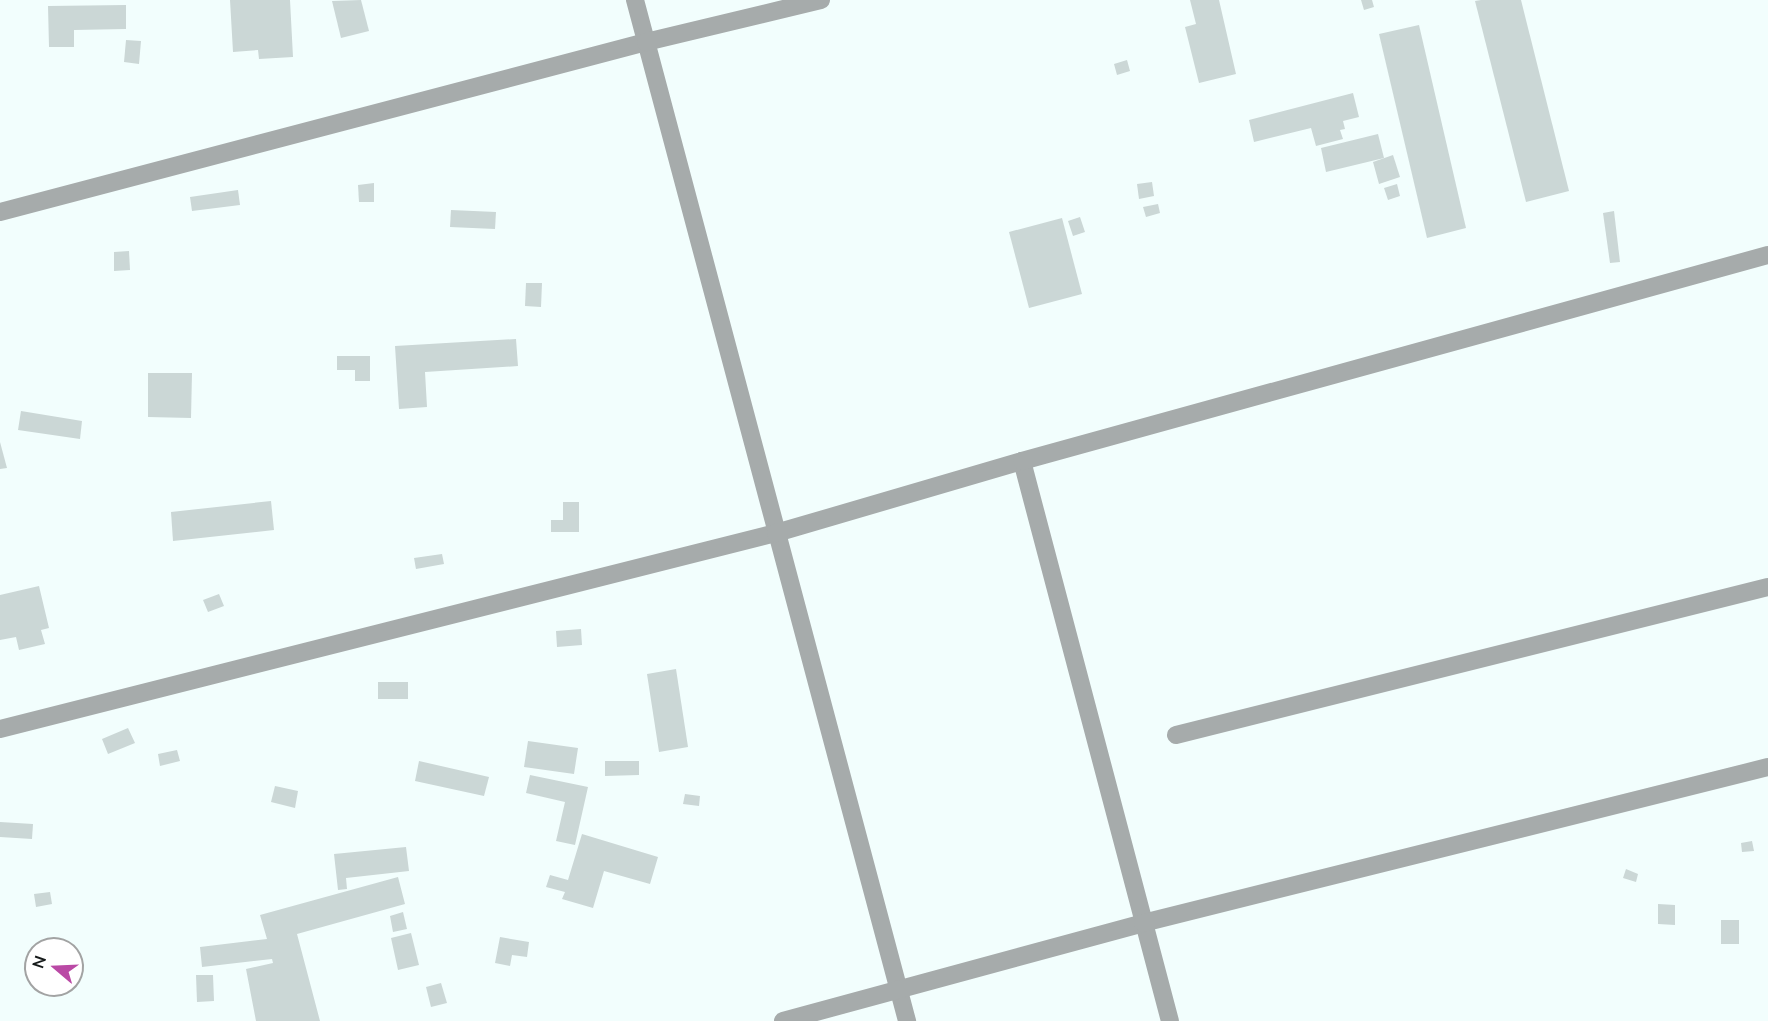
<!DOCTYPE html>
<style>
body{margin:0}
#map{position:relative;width:1768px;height:1021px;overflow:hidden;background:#f2fefd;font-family:Mulish,sans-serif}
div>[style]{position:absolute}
.building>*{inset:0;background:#cbd7d6}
.minor>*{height:18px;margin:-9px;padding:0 9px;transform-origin:9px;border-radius:9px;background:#a6abab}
span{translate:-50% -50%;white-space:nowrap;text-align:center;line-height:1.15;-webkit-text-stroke:6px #fff;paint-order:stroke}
.north{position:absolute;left:24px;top:937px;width:60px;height:60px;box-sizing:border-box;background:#fff;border:2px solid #a2a3a3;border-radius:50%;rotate:289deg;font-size:16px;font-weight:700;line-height:24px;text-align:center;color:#161a1a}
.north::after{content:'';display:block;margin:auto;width:21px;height:27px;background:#ba49a5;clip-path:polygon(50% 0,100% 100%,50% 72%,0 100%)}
</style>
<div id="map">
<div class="building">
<div style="clip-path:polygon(230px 0,290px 0,293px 57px,259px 59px,258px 50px,233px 52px)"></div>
<div style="clip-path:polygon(361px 0,369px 31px,341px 38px,332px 1px)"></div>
<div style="clip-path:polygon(1190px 0,1219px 0,1236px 74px,1199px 83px,1185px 27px,1196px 24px)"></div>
<div style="clip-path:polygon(1361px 0,1372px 0,1374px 7px,1364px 10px)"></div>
<div style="clip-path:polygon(1481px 0,1521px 0,1569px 191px,1526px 202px,1475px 1px)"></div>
<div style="clip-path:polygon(126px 5px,126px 29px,74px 30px,74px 47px,49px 47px,48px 6px)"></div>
<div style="clip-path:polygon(1419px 25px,1466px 228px,1427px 238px,1379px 34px)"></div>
<div style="clip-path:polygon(126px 40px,141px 41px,139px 64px,124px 62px)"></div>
<div style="clip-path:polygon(1127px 60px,1130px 71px,1117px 75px,1114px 64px)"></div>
<div style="clip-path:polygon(1353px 93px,1359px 117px,1343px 121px,1345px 129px,1340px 130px,1343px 139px,1316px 146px,1311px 128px,1254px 142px,1249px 120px)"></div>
<div style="clip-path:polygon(1378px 134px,1384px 158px,1326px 172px,1321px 148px)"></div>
<div style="clip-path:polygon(1393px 155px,1400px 177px,1379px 184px,1373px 162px)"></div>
<div style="clip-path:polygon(1152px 182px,1154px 196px,1139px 199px,1137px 184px)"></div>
<div style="clip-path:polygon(374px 183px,374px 202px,359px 202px,358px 185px)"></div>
<div style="clip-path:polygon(1397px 184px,1400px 196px,1388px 200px,1384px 188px)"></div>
<div style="clip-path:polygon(238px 190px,240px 205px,192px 211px,190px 197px)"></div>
<div style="clip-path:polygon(1158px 204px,1160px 213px,1146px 217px,1143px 207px)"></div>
<div style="clip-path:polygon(451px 210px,496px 212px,495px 229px,450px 227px)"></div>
<div style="clip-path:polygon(1614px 211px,1620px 262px,1610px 263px,1603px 213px)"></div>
<div style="clip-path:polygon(1080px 217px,1085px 232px,1073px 236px,1068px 221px)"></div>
<div style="clip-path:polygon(1062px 218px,1082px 294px,1029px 308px,1009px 232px)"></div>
<div style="clip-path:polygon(129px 251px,130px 270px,114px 271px,114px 252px)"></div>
<div style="clip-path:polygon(526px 283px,542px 283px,541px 307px,525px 306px)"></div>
<div style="clip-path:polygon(516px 339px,518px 366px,425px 372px,427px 407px,399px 409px,395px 346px)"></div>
<div style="clip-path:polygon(337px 356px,370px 356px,370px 381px,355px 381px,355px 370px,337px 370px)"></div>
<div style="clip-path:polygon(148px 373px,192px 373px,191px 418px,148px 417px)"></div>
<div style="clip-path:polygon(21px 411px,82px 421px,80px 439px,18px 430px)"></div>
<div style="clip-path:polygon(0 442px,7px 468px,0 469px)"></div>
<div style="clip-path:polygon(271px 501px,274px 530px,173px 541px,171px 512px)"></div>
<div style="clip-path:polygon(563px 502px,579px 502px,579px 532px,551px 532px,551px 520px,563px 520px)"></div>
<div style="clip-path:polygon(442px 554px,444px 564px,416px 569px,414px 558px)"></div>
<div style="clip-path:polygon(39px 586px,49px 628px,41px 630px,45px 644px,19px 650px,16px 637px,0 640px,0 595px)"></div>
<div style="clip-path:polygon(219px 594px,224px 606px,208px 612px,203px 600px)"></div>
<div style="clip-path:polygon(581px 629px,582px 645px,557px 647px,556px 631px)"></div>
<div style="clip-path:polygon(676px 669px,688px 747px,659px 752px,647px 674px)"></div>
<div style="clip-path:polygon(378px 682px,408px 682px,408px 699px,378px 699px)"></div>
<div style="clip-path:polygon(128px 728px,135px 743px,108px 754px,102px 739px)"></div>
<div style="clip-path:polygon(528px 741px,578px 748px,574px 774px,524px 767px)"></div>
<div style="clip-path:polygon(177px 750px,180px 761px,160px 766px,158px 754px)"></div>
<div style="clip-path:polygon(419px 761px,489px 777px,484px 796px,415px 781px)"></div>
<div style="clip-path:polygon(605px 761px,639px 761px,639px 775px,605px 776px)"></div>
<div style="clip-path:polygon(530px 775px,588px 787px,575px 845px,556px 841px,565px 802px,526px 793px)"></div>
<div style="clip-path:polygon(275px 786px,298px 791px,295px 808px,271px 802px)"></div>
<div style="clip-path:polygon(685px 794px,700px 796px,699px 806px,683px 804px)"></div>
<div style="clip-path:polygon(0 822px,33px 824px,32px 839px,0 837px)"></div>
<div style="clip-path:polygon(582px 834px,658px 857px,650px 884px,604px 871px,593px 908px,562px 899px,565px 892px,546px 887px,550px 875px,568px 880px)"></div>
<div style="clip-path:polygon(1752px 841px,1754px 851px,1742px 852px,1741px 843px)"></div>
<div style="clip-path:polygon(406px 847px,409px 871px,346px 878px,347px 889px,338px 890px,334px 854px)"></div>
<div style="clip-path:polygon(1626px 869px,1638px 874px,1636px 882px,1623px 878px)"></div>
<div style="clip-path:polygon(398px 877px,405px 904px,297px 934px,320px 1021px,256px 1021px,246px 969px,273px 963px,272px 959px,202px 967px,200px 947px,267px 939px,260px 915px)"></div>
<div style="clip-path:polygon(50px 892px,52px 904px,36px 907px,34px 894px)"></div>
<div style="clip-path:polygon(1658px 904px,1675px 905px,1675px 925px,1658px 924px)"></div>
<div style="clip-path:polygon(403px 912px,407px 929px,393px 932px,390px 916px)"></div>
<div style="clip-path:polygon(1721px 920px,1739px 920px,1739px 944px,1721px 944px)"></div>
<div style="clip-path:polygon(411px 933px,419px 965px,398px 970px,391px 938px)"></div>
<div style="clip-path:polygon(500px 937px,529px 942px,527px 957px,512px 955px,510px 966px,495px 963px)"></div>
<div style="clip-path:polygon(196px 975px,213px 975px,214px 1001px,197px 1002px)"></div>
<div style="clip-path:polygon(441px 983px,447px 1003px,431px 1007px,426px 987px)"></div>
</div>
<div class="minor">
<div style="left:635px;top:0;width:1057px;rotate:75.08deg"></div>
<div style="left:0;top:212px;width:668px;rotate:-14.74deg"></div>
<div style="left:646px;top:42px;width:180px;rotate:-13.5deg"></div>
<div style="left:1022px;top:461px;width:579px;rotate:75.2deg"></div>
<div style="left:0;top:729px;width:800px;rotate:-14.18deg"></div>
<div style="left:776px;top:533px;width:256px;rotate:-16.3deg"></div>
<div style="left:1022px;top:461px;width:774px;rotate:-15.44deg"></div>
<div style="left:1176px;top:735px;width:610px;rotate:-14.04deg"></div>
<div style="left:783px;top:1021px;width:373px;rotate:-15.2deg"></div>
<div style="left:1143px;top:923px;width:644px;rotate:-14.01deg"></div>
</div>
<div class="north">N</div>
</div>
